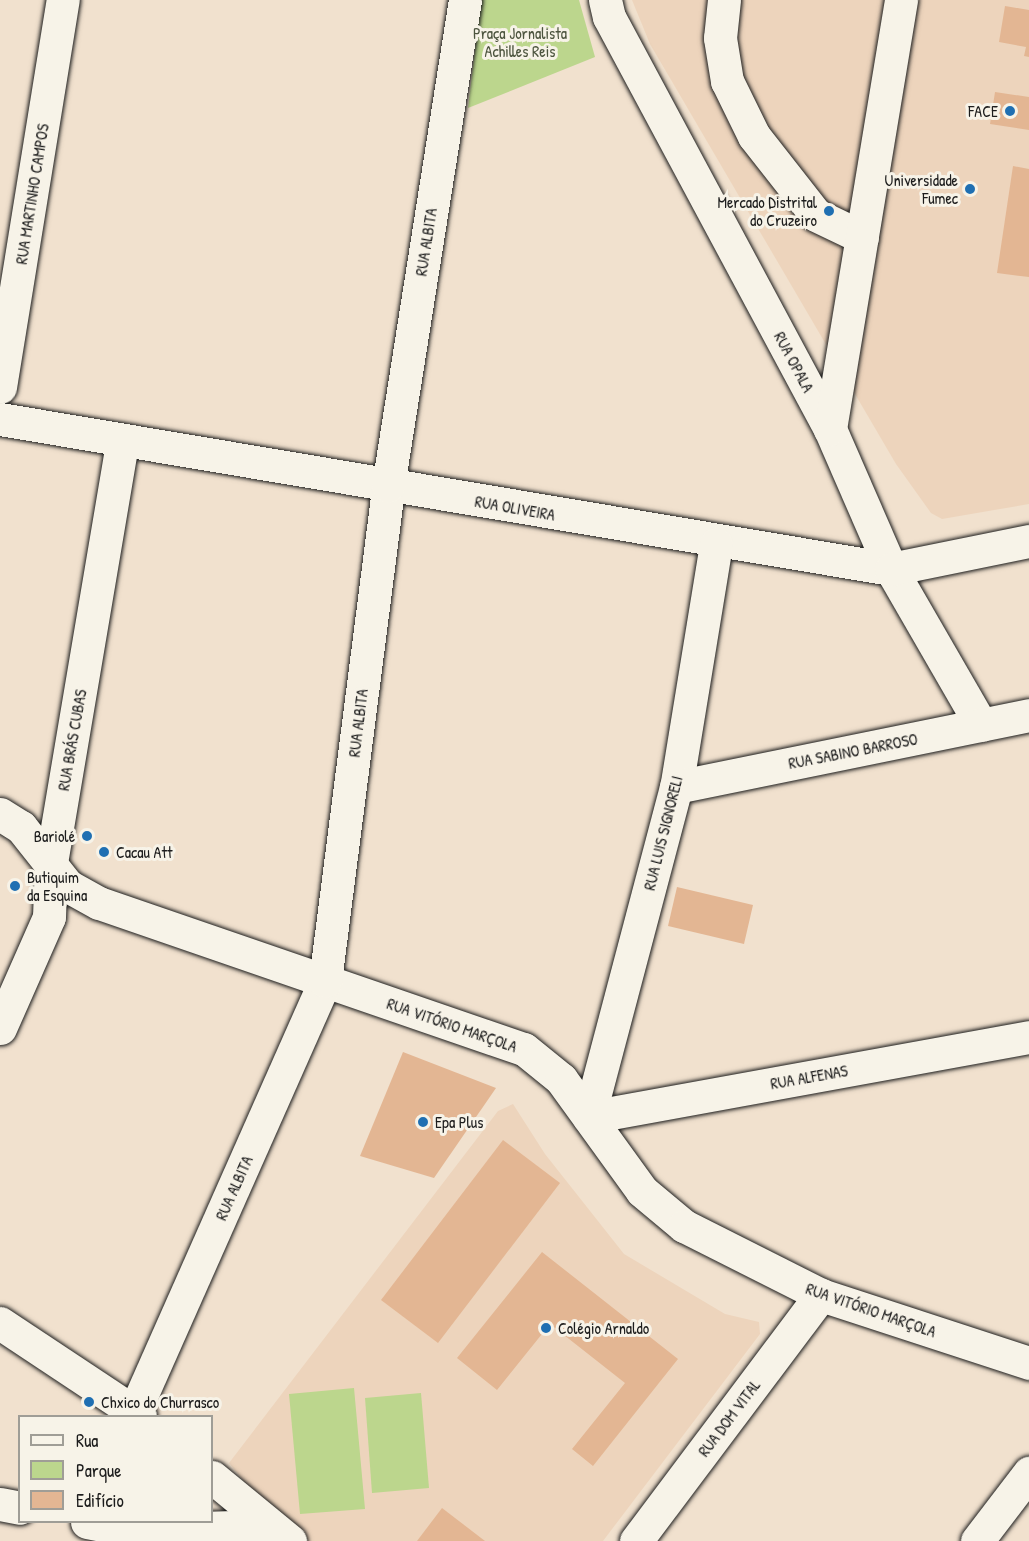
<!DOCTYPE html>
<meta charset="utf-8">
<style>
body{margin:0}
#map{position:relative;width:1029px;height:1541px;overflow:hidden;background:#f1e1ce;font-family:"Patrick Hand",sans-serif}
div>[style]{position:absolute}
.built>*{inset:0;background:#edd4bc}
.green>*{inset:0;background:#bcd68d}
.building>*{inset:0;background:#e3b693}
.roads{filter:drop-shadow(0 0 2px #1c1c1c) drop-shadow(0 0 2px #1c1c1c)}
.minor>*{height:33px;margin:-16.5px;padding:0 16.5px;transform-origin:16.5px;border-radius:16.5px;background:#f7f3e8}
.dots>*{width:16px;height:16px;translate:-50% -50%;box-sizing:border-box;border:3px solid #f7f3e8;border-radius:50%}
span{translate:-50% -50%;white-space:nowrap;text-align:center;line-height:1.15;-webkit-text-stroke:6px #f7f3e8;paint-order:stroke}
.park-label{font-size:16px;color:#4c543e}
.poi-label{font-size:16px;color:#1c1c1c}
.right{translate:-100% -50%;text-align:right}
.left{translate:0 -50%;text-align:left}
.street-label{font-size:16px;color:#1c1c1c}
.legend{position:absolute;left:18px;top:1415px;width:195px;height:108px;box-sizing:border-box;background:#f7f3e8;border:2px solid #9f9d96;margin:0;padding:8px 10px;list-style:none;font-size:18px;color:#1c1c1c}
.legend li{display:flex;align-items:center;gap:12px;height:30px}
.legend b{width:30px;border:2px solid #9f9d96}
</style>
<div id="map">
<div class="built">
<div style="clip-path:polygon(632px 0,1029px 0,1029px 504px,942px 519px,931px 513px,896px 464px,650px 44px)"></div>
<div style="clip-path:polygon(513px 1104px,545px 1154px,624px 1254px,725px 1314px,759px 1322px,760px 1334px,603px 1541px,303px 1541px,279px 1525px,229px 1463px,498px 1111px)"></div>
</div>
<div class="green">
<div style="clip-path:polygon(481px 0,579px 0,595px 57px,468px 108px)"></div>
<div style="clip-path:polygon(354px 1388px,365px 1509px,300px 1514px,289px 1394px)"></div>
<div style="clip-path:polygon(421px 1393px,429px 1488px,372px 1493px,365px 1398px)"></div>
</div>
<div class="building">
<div style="clip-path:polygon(1005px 6px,1029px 10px,1029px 57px,1024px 56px,1026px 47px,999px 42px)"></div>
<div style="clip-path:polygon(995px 92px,1029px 97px,1029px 130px,990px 124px)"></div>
<div style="clip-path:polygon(1013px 166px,1029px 169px,1029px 277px,997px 273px)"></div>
<div style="clip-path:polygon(677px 887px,753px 905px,744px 944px,668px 926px)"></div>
<div style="clip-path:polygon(403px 1052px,496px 1088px,434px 1178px,360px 1156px)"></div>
<div style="clip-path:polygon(503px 1140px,560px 1183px,438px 1343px,381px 1300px)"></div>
<div style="clip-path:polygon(542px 1252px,678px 1359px,593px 1466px,572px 1449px,625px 1383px,550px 1324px,497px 1390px,457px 1358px)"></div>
<div style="clip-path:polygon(442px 1508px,485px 1541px,417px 1541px)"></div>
</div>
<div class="roads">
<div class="minor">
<div style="left:605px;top:0;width:17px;rotate:77deg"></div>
<div style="left:609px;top:17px;width:468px;rotate:61.8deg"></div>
<div style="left:830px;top:429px;width:153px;rotate:66.5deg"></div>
<div style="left:891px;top:569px;width:180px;rotate:60deg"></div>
<div style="left:724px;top:0;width:38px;rotate:96deg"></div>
<div style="left:720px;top:38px;width:44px;rotate:80.8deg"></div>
<div style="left:727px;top:81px;width:61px;rotate:63.9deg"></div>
<div style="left:754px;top:136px;width:100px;rotate:51.9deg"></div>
<div style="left:816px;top:215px;width:51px;rotate:25.6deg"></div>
<div style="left:0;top:387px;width:392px;rotate:-80.8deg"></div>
<div style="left:0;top:419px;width:904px;rotate:9.56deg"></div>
<div style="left:891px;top:569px;width:141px;rotate:-11.5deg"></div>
<div style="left:830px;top:429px;width:435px;rotate:-80.6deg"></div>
<div style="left:716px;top:544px;width:246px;rotate:99.3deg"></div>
<div style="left:676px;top:787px;width:341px;rotate:104.8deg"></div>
<div style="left:589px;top:1117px;width:447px;rotate:-10.3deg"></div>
<div style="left:676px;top:787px;width:360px;rotate:-11.5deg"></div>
<div style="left:0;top:814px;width:25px;rotate:32deg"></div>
<div style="left:21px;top:827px;width:75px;rotate:51.5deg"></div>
<div style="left:68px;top:886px;width:35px;rotate:29deg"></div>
<div style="left:99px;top:903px;width:449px;rotate:19deg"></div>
<div style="left:524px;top:1049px;width:48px;rotate:39deg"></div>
<div style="left:561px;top:1079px;width:138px;rotate:54.1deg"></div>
<div style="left:642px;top:1191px;width:55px;rotate:39.8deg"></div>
<div style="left:684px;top:1226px;width:153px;rotate:26.7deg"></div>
<div style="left:821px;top:1295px;width:219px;rotate:18.1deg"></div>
<div style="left:0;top:1028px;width:121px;rotate:-66.2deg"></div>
<div style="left:49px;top:917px;width:54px;rotate:-87.9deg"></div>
<div style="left:51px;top:863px;width:425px;rotate:-80.4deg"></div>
<div style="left:0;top:1323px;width:168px;rotate:33.6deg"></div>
<div style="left:134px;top:1412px;width:471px;rotate:-66.1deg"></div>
<div style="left:325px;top:981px;width:499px;rotate:-82.7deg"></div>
<div style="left:388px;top:486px;width:492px;rotate:-81deg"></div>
<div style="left:212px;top:1477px;width:101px;rotate:39.4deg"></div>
<div style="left:0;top:1504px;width:20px;rotate:11deg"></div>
<div style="left:87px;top:1522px;width:42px;rotate:11deg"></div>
<div style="left:128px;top:1530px;width:142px;rotate:-1.6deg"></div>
<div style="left:636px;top:1541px;width:308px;rotate:-53.1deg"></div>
<div style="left:977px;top:1541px;width:86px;rotate:-52.6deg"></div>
</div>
</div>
<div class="dots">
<div style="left:1010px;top:111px;background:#1f6fb2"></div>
<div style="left:970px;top:189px;background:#1f6fb2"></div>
<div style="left:829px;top:211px;background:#1f6fb2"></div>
<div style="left:87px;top:836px;background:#1f6fb2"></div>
<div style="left:104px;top:852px;background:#1f6fb2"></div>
<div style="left:15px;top:886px;background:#1f6fb2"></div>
<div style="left:423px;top:1122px;background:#1f6fb2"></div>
<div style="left:546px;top:1328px;background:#1f6fb2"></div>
<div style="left:89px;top:1402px;background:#1f6fb2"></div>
</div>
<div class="park-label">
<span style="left:520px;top:42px">Praça Jornalista<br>Achilles Reis</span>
</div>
<div class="poi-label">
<span class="right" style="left:998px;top:111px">FACE</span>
<span class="right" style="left:958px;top:189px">Universidade<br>Fumec</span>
<span class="right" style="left:817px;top:211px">Mercado Distrital<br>do Cruzeiro</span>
<span class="right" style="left:75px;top:836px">Bariolé</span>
<span class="left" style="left:116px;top:852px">Cacau Att</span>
<span class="left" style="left:27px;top:886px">Butiquim<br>da Esquina</span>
<span class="left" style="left:435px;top:1122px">Epa Plus</span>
<span class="left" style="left:558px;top:1328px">Colégio Arnaldo</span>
<span class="left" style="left:101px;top:1402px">Chxico do Churrasco</span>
</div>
<div class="street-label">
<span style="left:32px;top:194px;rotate:-81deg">RUA MARTINHO CAMPOS</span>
<span style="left:426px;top:242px;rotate:-81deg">RUA ALBITA</span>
<span style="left:794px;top:362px;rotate:62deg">RUA OPALA</span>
<span style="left:515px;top:508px;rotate:10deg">RUA OLIVEIRA</span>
<span style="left:358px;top:723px;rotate:-83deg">RUA ALBITA</span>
<span style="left:72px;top:740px;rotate:-80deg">RUA BRÁS CUBAS</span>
<span style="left:853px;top:751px;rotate:-11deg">RUA SABINO BARROSO</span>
<span style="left:663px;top:833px;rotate:-76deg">RUA LUIS SIGNORELI</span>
<span style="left:452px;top:1025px;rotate:19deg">RUA VITÓRIO MARÇOLA</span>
<span style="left:809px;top:1077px;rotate:-10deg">RUA ALFENAS</span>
<span style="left:234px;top:1188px;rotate:-66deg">RUA ALBITA</span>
<span style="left:871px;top:1310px;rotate:19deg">RUA VITÓRIO MARÇOLA</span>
<span style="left:729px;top:1418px;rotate:-53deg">RUA DOM VITAL</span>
</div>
<ul class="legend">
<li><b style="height:8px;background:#f7f3e8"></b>Rua</li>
<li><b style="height:16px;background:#bcd68d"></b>Parque</li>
<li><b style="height:16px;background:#e3b693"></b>Edifício</li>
</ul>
</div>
